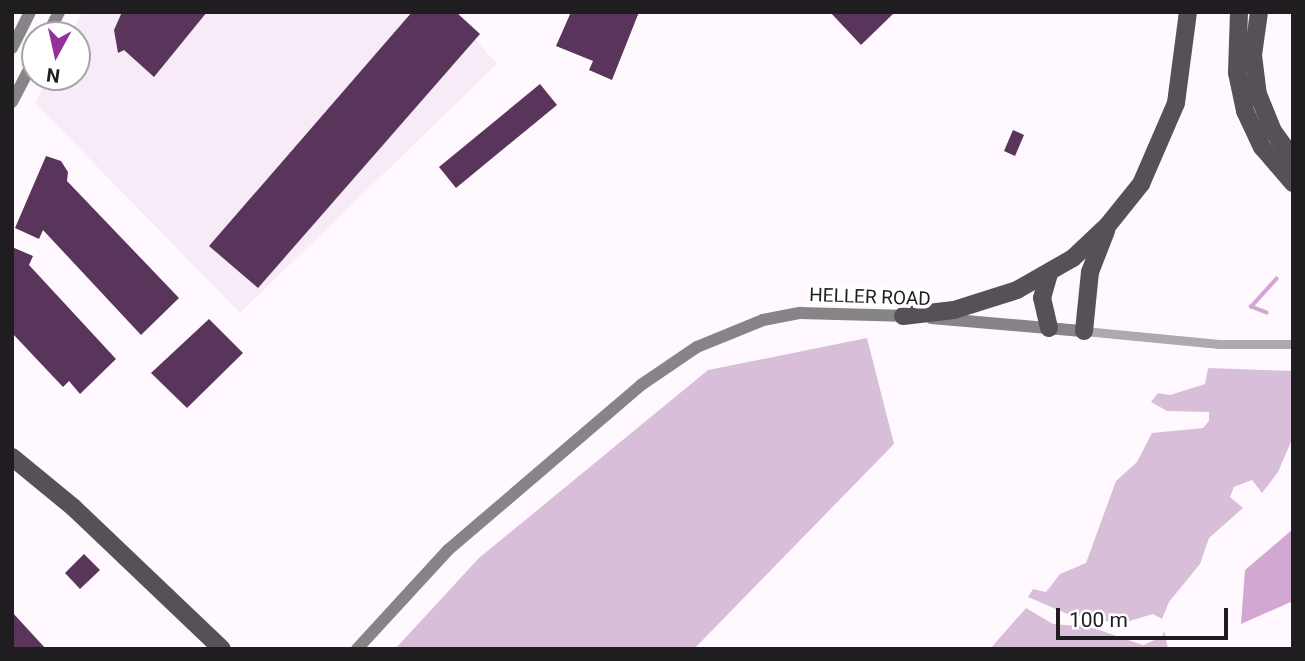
<!DOCTYPE html>
<style>
body{margin:0}
#map{position:relative;width:1305px;height:661px;overflow:hidden;background:#fff9ff;font-family:Roboto,sans-serif}
div>[style]{position:absolute}
.built>*{inset:0;background:#f7ebf7}
.green>*{inset:0;background:#d9beda}
.water>*{inset:0;background:#d2a8d3}
.stream>*{height:3.5px;margin:-1.75px;padding:0 1.75px;transform-origin:1.75px;border-radius:1.75px;background:#d2a8d3}
.building>*{inset:0;background:#59355b}
.street>*{height:9px;margin:-4.5px;padding:0 4.5px;transform-origin:4.5px;border-radius:4.5px;background:#adaaad}
.secondary>*{height:12px;margin:-6px;padding:0 6px;transform-origin:6px;border-radius:6px;background:#878487}
.highway>*{height:18px;margin:-9px;padding:0 9px;transform-origin:9px;border-radius:9px;background:#565156}
span{translate:-50% -50%;white-space:nowrap;text-align:center;line-height:1.15;-webkit-text-stroke:7px #fff;paint-order:stroke}
.street-label{font-size:19px;color:#1f1d1f}
.frame{position:absolute;inset:0;border:14px solid #1f1d1f;pointer-events:none}
.north{position:absolute;left:21px;top:21px;width:70px;height:70px;box-sizing:border-box;background:#fff;border:2px solid #a5a5a5;border-radius:50%;rotate:188deg;font-size:19px;font-weight:700;line-height:28px;text-align:center;color:#1f1d1f}
.north::after{content:'';display:block;margin:auto;width:24px;height:32px;background:#933199;clip-path:polygon(50% 0,100% 100%,50% 72%,0 100%)}
.scale{position:absolute;left:1056px;top:608px;width:172px;height:32px;box-sizing:border-box;border:4px solid #1f1d1f;border-top:0;padding-left:9px;font-size:21px;line-height:24px;white-space:nowrap;color:#1f1d1f;-webkit-text-stroke:5px #fff;paint-order:stroke}
</style>
<div id="map">
<div class="built">
<div style="clip-path:polygon(82px 12px,451px 12px,497px 64px,240px 313px,35px 103px,49px 77px,77px 77px,77px 35px,71px 35px)"></div>
</div>
<div class="green">
<div style="clip-path:polygon(867px 338px,894px 444px,694px 649px,395px 649px,479px 558px,708px 370px)"></div>
<div style="clip-path:polygon(1208px 368px,1293px 371px,1293px 437px,1278px 472px,1262px 493px,1252px 480px,1234px 487px,1230px 497px,1243px 508px,1209px 538px,1200px 564px,1169px 602px,1162px 619px,1153px 614px,1116px 625px,1099px 618px,1070px 615px,1028px 597px,1033px 589px,1046px 592px,1060px 574px,1086px 563px,1116px 481px,1137px 462px,1152px 433px,1203px 428px,1209px 421px,1209px 412px,1167px 411px,1151px 402px,1158px 393px,1170px 395px,1205px 384px)"></div>
<div style="clip-path:polygon(1026px 608px,1053px 624px,1090px 627px,1143px 645px,1162px 637px,1164px 631px,1168px 649px,990px 649px)"></div>
</div>
<div class="water">
<div style="clip-path:polygon(1293px 529px,1293px 601px,1241px 624px,1245px 570px)"></div>
</div>
<div class="stream">
<div style="left:1267px;top:313px;width:17px;rotate:-159deg"></div>
<div style="left:1251px;top:307px;width:38px;rotate:-48deg"></div>
</div>
<div class="building">
<div style="clip-path:polygon(122px 12px,207px 12px,154px 77px,124px 50px,118px 53px,114px 30px)"></div>
<div style="clip-path:polygon(412px 12px,456px 12px,480px 34px,258px 288px,209px 246px)"></div>
<div style="clip-path:polygon(571px 12px,639px 12px,612px 80px,589px 70px,593px 61px,556px 46px)"></div>
<div style="clip-path:polygon(830px 12px,895px 12px,861px 45px)"></div>
<div style="clip-path:polygon(540px 84px,557px 105px,456px 188px,439px 167px)"></div>
<div style="clip-path:polygon(1013px 130px,1024px 135px,1015px 156px,1004px 151px)"></div>
<div style="clip-path:polygon(46px 156px,61px 161px,68px 172px,67px 181px,179px 298px,141px 335px,43px 230px,39px 239px,15px 228px)"></div>
<div style="clip-path:polygon(12px 247px,33px 256px,29px 265px,116px 359px,80px 394px,69px 381px,63px 387px,12px 333px)"></div>
<div style="clip-path:polygon(209px 319px,243px 353px,187px 408px,151px 373px)"></div>
<div style="clip-path:polygon(84px 554px,100px 570px,80px 589px,65px 573px)"></div>
<div style="clip-path:polygon(12px 612px,46px 649px,12px 649px)"></div>
</div>
<div class="street">
<div style="left:1084px;top:331px;width:136px;rotate:5.5deg"></div>
<div style="left:1219px;top:344px;width:74px"></div>
</div>
<div class="secondary">
<div style="left:47px;top:35px;width:26px;rotate:-62deg"></div>
<div style="left:12px;top:48px;width:40px;rotate:-63.4deg"></div>
<div style="left:12px;top:102px;width:50px;rotate:-62.4deg"></div>
<div style="left:931px;top:318px;width:154px;rotate:4.9deg"></div>
<div style="left:357px;top:649px;width:134px;rotate:-47.4deg"></div>
<div style="left:448px;top:550px;width:254px;rotate:-40.5deg"></div>
<div style="left:641px;top:385px;width:68px;rotate:-34.2deg"></div>
<div style="left:697px;top:347px;width:71px;rotate:-22.2deg"></div>
<div style="left:763px;top:320px;width:38px;rotate:-11deg"></div>
<div style="left:800px;top:313px;width:110px;rotate:1.6deg"></div>
</div>
<div class="highway">
<div style="left:1239px;top:12px;width:61px;rotate:91.9deg"></div>
<div style="left:1237px;top:73px;width:39px;rotate:78deg"></div>
<div style="left:1245px;top:111px;width:40px;rotate:65deg"></div>
<div style="left:1262px;top:147px;width:48px;rotate:49.3deg"></div>
<div style="left:1259px;top:12px;width:43px;rotate:97.9deg"></div>
<div style="left:1253px;top:55px;width:39px;rotate:83deg"></div>
<div style="left:1258px;top:94px;width:40px;rotate:68deg"></div>
<div style="left:1273px;top:131px;width:34px;rotate:54deg"></div>
<div style="left:903px;top:316px;width:51px;rotate:-6.7deg"></div>
<div style="left:954px;top:310px;width:66px;rotate:-17.6deg"></div>
<div style="left:1017px;top:290px;width:64px;rotate:-29.7deg"></div>
<div style="left:1073px;top:258px;width:48px;rotate:-43.3deg"></div>
<div style="left:1108px;top:225px;width:53px;rotate:-51.2deg"></div>
<div style="left:1141px;top:184px;width:88px;rotate:-66.6deg"></div>
<div style="left:1176px;top:103px;width:92px;rotate:-82.5deg"></div>
<div style="left:1049px;top:328px;width:31px;rotate:-103deg"></div>
<div style="left:1042px;top:298px;width:25px;rotate:-74deg"></div>
<div style="left:1084px;top:331px;width:59px;rotate:-84.2deg"></div>
<div style="left:1090px;top:272px;width:44px;rotate:-68.7deg"></div>
<div style="left:12px;top:457px;width:80px;rotate:39.4deg"></div>
<div style="left:74px;top:508px;width:204px;rotate:43.6deg"></div>
</div>
<div class="street-label">
<span style="left:870px;top:297px;rotate:2deg">HELLER ROAD</span>
</div>
<div class="frame"></div>
<div class="north">N</div>
<div class="scale">100 m</div>
</div>
